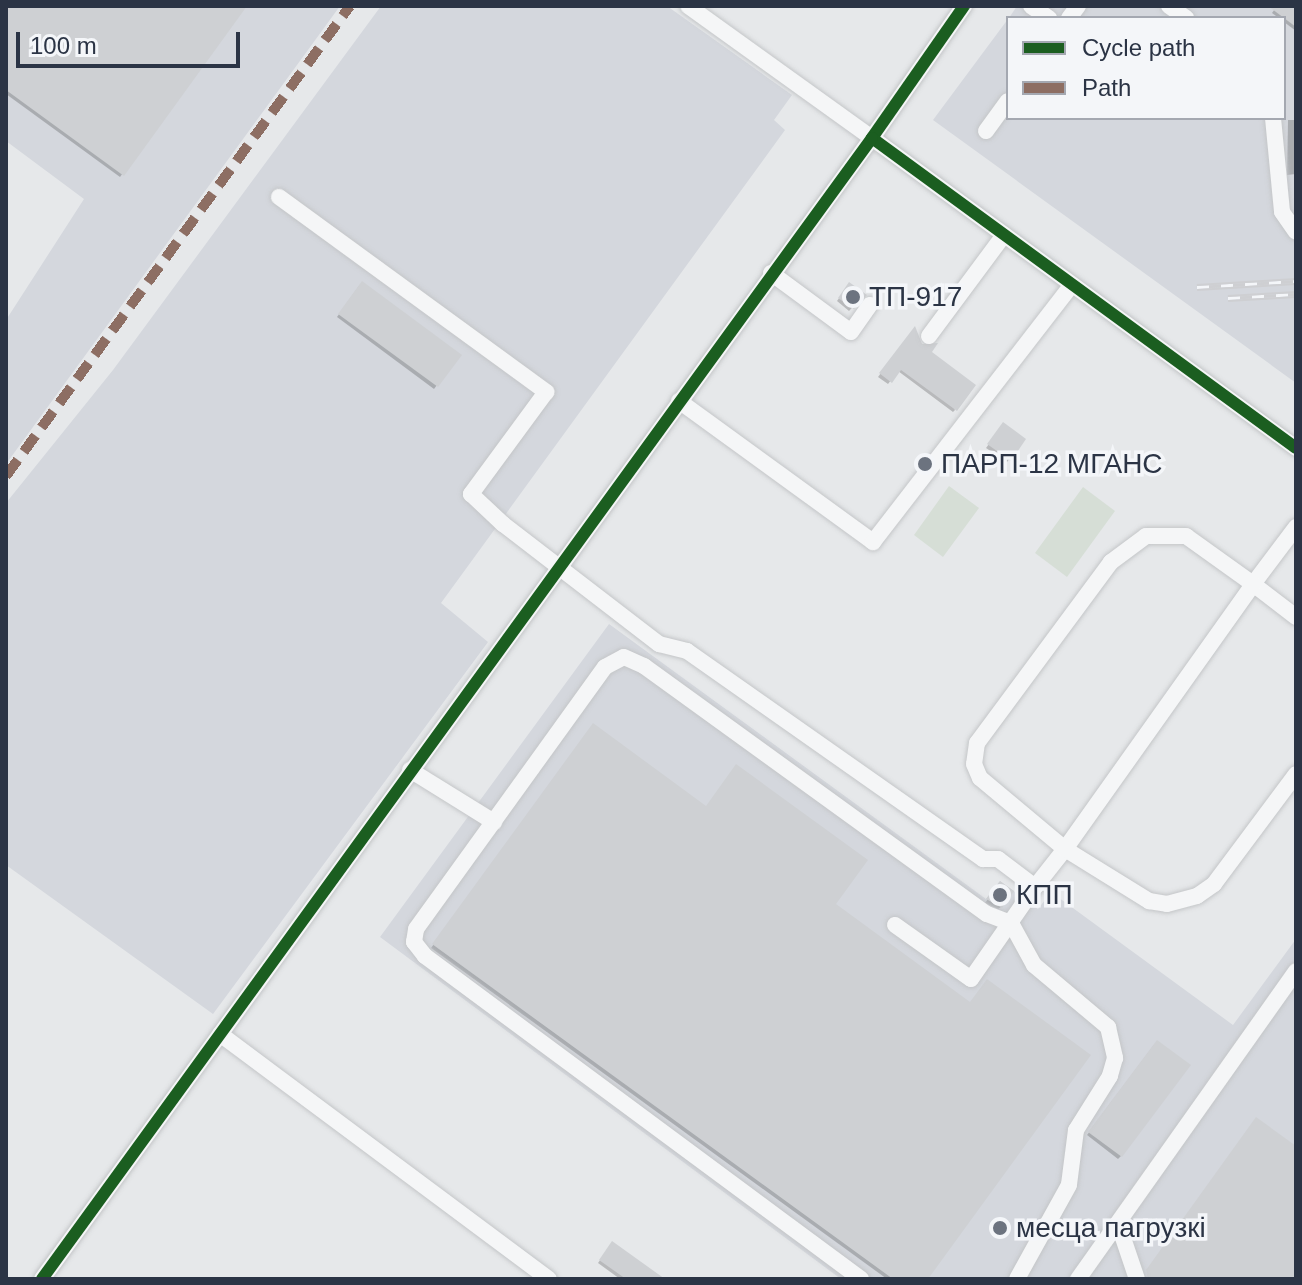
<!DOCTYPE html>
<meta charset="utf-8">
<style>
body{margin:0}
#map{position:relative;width:1302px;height:1285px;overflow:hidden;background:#e6e8ea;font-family:Arial,sans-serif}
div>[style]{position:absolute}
.built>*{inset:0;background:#d4d7dd}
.green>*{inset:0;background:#d6ded6}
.shadow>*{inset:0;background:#0003}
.building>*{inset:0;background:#ced0d3}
.roads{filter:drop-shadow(0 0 2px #c4c6c8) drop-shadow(0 0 2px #c4c6c8)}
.minor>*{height:16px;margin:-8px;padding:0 8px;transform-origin:8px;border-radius:8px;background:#f5f6f7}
.rail>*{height:7px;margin-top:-3.5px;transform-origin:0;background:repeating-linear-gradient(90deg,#f4f6f9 0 12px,#cecfd2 0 24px);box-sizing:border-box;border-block:2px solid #cecfd2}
.quiet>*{height:10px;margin-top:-5px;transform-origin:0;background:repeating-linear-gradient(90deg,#8d6e63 0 20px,transparent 0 30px)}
.cycleway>*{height:12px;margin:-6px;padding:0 6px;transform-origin:6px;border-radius:6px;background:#1b5e20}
.dots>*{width:22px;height:22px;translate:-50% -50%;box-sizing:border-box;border:4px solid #f4f6f9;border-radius:50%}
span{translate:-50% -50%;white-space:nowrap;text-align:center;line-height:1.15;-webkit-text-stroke:7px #f4f6f9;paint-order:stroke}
.poi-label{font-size:28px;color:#2b3445}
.left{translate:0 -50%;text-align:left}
.frame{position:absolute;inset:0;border:8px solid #2b3445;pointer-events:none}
.legend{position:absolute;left:1006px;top:16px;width:280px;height:104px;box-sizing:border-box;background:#f4f6f9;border:2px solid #a4a8b1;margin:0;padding:10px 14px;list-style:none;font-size:24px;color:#2b3445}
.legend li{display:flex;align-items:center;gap:16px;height:40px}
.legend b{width:40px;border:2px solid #a4a8b1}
.scale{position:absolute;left:16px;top:32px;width:224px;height:36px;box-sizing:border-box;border:4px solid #2b3445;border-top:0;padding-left:10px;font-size:24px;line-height:28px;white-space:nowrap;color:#2b3445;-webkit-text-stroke:6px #f4f6f9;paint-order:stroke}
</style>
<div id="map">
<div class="built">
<div style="clip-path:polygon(6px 6px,340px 6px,6px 464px,6px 320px,84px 199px,6px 141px)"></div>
<div style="clip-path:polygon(381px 6px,667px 6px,792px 95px,774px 120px,785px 130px,441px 603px,488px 642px,213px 1014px,6px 865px,6px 503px,113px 370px)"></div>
<div style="clip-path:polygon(1017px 6px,1296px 6px,1296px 383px,933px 120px,1008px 19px,1008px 118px,1284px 118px,1284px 18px,1009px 18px)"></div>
<div style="clip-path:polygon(609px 624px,986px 899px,1000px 881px,1038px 909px,1051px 892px,1233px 1025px,1296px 939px,1296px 1279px,841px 1279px,380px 937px)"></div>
</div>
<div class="green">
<div style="clip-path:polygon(949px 486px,979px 508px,943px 557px,914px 535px)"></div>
<div style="clip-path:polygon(1083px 487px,1115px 511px,1067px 577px,1035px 553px)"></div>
</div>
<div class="shadow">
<div style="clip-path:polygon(6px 6px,245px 6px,120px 177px,6px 94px)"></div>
<div style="clip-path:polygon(1277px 6px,1296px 6px,1296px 31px,1272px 13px)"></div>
<div style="clip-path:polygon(1288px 120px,1296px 120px,1296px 174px,1287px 175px)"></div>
<div style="clip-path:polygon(359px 286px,459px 355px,434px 389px,337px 317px)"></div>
<div style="clip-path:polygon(847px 287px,864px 295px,849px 311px,837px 301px)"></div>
<div style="clip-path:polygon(914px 329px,955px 410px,953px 412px,898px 371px,888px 384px,878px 377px)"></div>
<div style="clip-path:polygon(1001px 428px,1024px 440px,1007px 462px,986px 448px)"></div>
<div style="clip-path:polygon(591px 728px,833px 904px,925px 1279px,887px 1279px,431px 948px)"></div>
<div style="clip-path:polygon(997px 886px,1001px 907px,998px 909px,985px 903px)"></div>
<div style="clip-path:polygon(1154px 1045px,1121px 1156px,1118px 1159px,1087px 1135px)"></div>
<div style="clip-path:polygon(610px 1246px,661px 1279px,620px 1279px,598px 1263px)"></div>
</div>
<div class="building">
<div style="clip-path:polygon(6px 6px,247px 6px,124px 176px,6px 90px)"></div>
<div style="clip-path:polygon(1268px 6px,1296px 6px,1296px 27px)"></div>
<div style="clip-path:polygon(362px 281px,462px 355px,438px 387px,338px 314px)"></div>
<div style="clip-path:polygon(849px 282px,867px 295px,854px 309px,838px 298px)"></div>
<div style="clip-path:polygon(915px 326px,922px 344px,938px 343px,932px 352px,976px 385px,957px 411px,901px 370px,892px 383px,879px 373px)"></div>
<div style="clip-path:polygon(1003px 422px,1026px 439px,1011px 461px,987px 444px)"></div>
<div style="clip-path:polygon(593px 723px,706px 806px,736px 764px,868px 860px,836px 904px,970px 1002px,987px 979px,1091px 1055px,928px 1279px,893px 1279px,432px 944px)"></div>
<div style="clip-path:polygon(1000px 881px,1014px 891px,1002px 908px,986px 899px)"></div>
<div style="clip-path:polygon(1157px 1040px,1191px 1065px,1122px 1157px,1088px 1132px)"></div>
<div style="clip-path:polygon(1256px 1117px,1296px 1146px,1296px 1279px,1148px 1279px,1146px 1270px)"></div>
<div style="clip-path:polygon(612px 1241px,665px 1279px,626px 1279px,599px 1260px)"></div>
</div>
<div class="roads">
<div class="minor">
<div style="left:964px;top:6px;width:161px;rotate:124.9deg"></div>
<div style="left:872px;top:138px;width:525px;rotate:36.17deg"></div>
<div style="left:1031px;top:6px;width:22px;rotate:34deg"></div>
<div style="left:1169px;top:6px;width:21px;rotate:35deg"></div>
<div style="left:1069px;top:18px;width:15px;rotate:-53deg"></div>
<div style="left:1273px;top:118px;width:94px;rotate:84.5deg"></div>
<div style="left:1282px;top:212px;width:24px;rotate:55deg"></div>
<div style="left:986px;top:131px;width:37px;rotate:-54deg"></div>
<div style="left:279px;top:197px;width:331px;rotate:36.1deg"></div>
<div style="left:546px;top:392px;width:127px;rotate:126.3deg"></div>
<div style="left:471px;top:494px;width:44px;rotate:43.2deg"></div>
<div style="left:503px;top:524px;width:197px;rotate:37.6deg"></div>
<div style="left:659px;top:644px;width:29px;rotate:14deg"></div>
<div style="left:687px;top:651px;width:362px;rotate:35.1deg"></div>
<div style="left:983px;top:859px;width:15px"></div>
<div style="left:998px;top:859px;width:46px;rotate:37.1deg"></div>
<div style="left:771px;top:273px;width:99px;rotate:36.4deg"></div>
<div style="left:851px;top:332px;width:33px;rotate:-55deg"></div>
<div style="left:929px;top:336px;width:126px;rotate:-53.4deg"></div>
<div style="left:679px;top:401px;width:240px;rotate:36deg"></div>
<div style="left:873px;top:542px;width:324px;rotate:-52.3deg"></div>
<div style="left:1296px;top:527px;width:71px;rotate:127deg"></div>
<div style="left:1253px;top:584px;width:54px;rotate:37.5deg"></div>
<div style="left:410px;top:770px;width:99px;rotate:31.8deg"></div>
<div style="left:1011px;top:923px;width:48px;rotate:61.3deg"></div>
<div style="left:1034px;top:965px;width:97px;rotate:40deg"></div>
<div style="left:1108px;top:1027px;width:32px;rotate:77deg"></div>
<div style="left:1115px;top:1058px;width:19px;rotate:106deg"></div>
<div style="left:1110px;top:1076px;width:64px;rotate:122.2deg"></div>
<div style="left:1076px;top:1130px;width:55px;rotate:97.3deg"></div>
<div style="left:1069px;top:1185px;width:107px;rotate:119deg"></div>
<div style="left:895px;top:925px;width:93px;rotate:35.4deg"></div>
<div style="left:971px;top:979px;width:112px;rotate:-55.2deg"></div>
<div style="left:1035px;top:887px;width:48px;rotate:-51.7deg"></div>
<div style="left:1065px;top:849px;width:325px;rotate:-54.6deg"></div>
<div style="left:1253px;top:584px;width:82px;rotate:-144.4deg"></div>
<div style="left:1186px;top:536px;width:40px;rotate:180deg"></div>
<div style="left:1146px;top:536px;width:44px;rotate:143.4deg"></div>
<div style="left:1111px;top:562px;width:225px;rotate:126.5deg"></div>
<div style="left:977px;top:743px;width:21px;rotate:98deg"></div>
<div style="left:974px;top:764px;width:15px;rotate:67deg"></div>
<div style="left:980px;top:778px;width:111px;rotate:39.9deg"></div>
<div style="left:1065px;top:849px;width:99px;rotate:31.8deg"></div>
<div style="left:1149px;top:901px;width:18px;rotate:9deg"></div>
<div style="left:1167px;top:904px;width:31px;rotate:-15deg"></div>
<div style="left:1197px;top:896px;width:21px;rotate:-35deg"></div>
<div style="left:1214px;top:884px;width:137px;rotate:-53.3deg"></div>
<div style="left:220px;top:1034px;width:410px;rotate:36.7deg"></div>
<div style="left:1118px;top:1223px;width:59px;rotate:71.3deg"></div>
<div style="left:42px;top:1279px;width:1411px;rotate:-53.97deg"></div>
<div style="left:872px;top:138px;width:226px;rotate:-144.3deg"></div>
<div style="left:861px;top:1279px;width:543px;rotate:-143.47deg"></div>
<div style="left:425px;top:956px;width:18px;rotate:-128deg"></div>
<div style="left:414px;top:942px;width:13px;rotate:-81deg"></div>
<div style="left:416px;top:929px;width:323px;rotate:-54.2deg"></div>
<div style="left:605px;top:667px;width:21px;rotate:-28deg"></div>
<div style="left:624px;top:657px;width:22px;rotate:24deg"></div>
<div style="left:644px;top:666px;width:423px;rotate:35.9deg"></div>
<div style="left:987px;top:914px;width:26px;rotate:21deg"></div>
<div style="left:1078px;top:1279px;width:377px;rotate:-54.7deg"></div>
</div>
</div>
<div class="rail">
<div style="left:1197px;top:287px;width:99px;rotate:-3.5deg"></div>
<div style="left:1228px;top:298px;width:68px;rotate:-3.4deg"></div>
</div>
<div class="quiet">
<div style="left:6px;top:476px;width:582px;rotate:-53.8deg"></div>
</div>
<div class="cycleway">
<div style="left:964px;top:6px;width:161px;rotate:124.9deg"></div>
<div style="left:872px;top:138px;width:525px;rotate:36.17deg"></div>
<div style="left:42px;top:1279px;width:1411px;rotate:-53.97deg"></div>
</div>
<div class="dots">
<div style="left:853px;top:297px;background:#6c737f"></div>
<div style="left:925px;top:464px;background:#6c737f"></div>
<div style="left:1000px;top:895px;background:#6c737f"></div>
<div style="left:1000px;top:1228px;background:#6c737f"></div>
</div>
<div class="poi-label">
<span class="left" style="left:869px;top:297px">ТП-917</span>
<span class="left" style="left:941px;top:464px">ПАРП-12 МГАНС</span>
<span class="left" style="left:1016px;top:895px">КПП</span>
<span class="left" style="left:1016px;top:1228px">месца пагрузкі</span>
</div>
<div class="frame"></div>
<ul class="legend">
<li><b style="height:10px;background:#1b5e20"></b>Cycle path</li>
<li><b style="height:10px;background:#8d6e63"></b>Path</li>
</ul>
<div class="scale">100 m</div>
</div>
